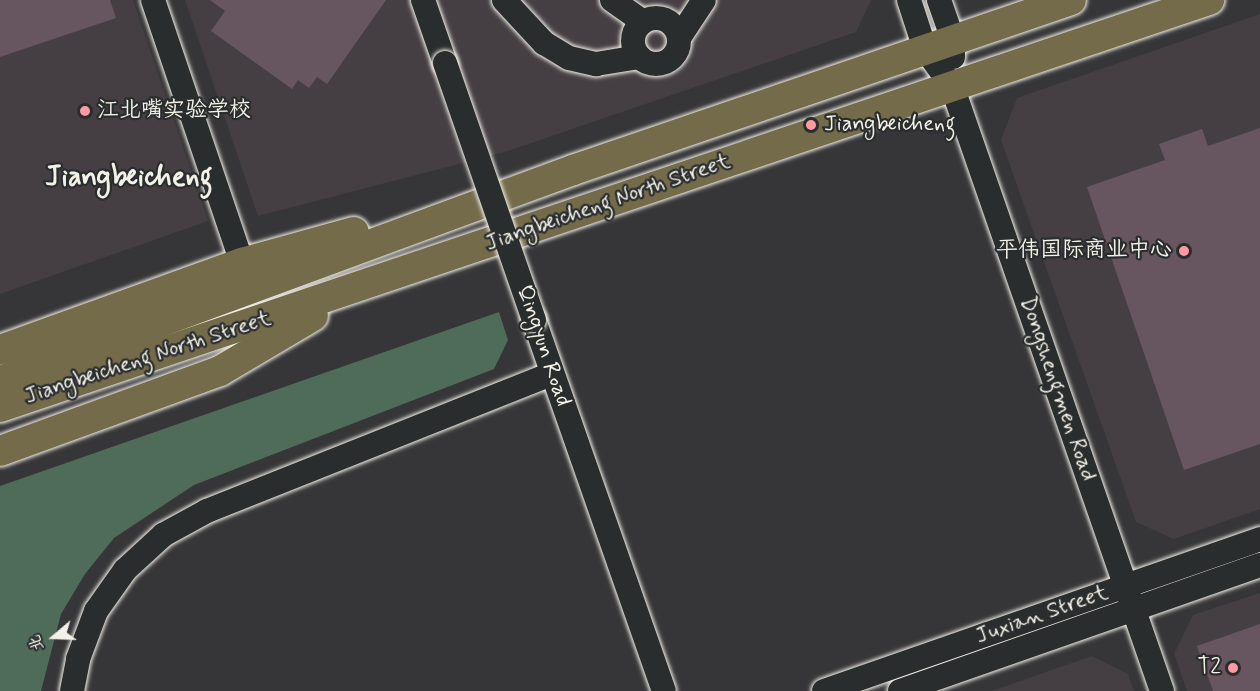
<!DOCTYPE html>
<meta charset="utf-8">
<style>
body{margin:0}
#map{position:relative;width:1260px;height:691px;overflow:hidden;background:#363538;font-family:Mynerve,"LXGW WenKai TC",sans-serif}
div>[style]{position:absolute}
.built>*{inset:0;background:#453f44}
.green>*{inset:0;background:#4f6b5a}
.building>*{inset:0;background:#675660}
.roads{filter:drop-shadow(0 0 2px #f4f1e8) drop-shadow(0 0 2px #f4f1e8)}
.minor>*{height:24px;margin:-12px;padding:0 12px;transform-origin:12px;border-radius:12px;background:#2a2d2e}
.minor>.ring{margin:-12px;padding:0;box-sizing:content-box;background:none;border:24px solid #2a2d2e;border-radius:50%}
.major>*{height:30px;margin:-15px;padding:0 15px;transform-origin:15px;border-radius:15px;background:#746b4b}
.bridges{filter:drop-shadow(0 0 2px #f4f1e8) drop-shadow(0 0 2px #f4f1e8)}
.minor-bridge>*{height:24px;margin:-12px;padding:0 12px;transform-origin:12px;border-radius:12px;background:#2a2d2e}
.dots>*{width:16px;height:16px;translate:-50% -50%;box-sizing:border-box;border:3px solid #2a2d2e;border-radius:50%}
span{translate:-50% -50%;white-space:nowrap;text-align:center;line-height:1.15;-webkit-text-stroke:4.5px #2a2d2e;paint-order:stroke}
.poi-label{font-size:22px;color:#f4f1e8}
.left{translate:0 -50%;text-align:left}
.right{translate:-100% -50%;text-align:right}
.street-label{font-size:22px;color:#f4f1e8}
.district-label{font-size:28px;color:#f4f1e8;font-weight:700}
.north{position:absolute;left:24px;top:607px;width:60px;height:60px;-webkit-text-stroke:4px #2a2d2e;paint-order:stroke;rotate:251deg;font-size:16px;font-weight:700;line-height:24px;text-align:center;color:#f4f1e8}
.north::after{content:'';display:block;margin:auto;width:21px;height:27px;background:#f4f1e8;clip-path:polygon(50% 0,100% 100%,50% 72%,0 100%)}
</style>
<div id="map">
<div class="built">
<div style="clip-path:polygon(0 0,133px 0,208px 221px,0 294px)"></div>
<div style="clip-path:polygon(185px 0,871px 0,856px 32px,505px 152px,258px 216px)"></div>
<div style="clip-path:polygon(1260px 14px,1260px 509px,1174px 539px,1136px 522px,1001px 140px,1017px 98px)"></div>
<div style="clip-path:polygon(1260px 593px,1260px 691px,1187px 691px,1174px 654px,1193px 615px)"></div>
<div style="clip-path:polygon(1092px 656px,1128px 674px,1134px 691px,992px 691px)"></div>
</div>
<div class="green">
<div style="clip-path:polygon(499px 312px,508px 340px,494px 369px,194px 485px,114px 538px,85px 574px,61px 614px,41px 691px,0 691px,0 486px)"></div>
</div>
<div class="building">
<div style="clip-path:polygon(0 0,110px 0,116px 18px,0 57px)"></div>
<div style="clip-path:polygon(210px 0,386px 0,327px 84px,317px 77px,309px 88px,298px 80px,292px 89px,211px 31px,225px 11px)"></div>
<div style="clip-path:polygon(1260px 128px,1260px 444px,1184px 470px,1087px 187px,1165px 160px,1159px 144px,1202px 129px,1208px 146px)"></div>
<div style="clip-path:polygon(1260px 624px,1260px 691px,1213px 691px,1197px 646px)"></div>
</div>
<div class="roads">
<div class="minor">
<div style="left:153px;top:0;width:278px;rotate:71.3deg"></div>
<div style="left:423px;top:0;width:67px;rotate:70.8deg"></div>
<div style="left:504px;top:0;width:59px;rotate:47.1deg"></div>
<div style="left:544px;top:43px;width:29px;rotate:31deg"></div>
<div style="left:569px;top:58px;width:28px;rotate:13deg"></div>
<div style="left:596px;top:64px;width:44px;rotate:-9.2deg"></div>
<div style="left:612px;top:0;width:38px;rotate:35deg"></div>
<div style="left:909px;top:0;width:52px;rotate:71.9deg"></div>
<div style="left:925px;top:49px;width:46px;rotate:53.9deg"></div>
<div style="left:952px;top:86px;width:640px;rotate:70.86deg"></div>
<div style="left:939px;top:0;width:42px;rotate:70.7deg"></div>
<div style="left:953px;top:40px;width:17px;rotate:90deg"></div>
<div class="ring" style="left:633px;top:18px;width:22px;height:22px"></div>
<div style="left:679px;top:38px;width:45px;rotate:-56.7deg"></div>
<div style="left:534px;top:320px;width:393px;rotate:70.7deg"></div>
<div style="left:72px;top:691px;width:33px;rotate:-79deg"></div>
<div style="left:78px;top:659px;width:51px;rotate:-69.4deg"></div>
<div style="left:96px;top:611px;width:50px;rotate:-54.7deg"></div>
<div style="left:125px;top:570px;width:52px;rotate:-42.6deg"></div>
<div style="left:163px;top:535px;width:50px;rotate:-28.6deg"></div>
<div style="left:207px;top:511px;width:371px;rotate:-21.7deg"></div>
<div style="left:824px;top:691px;width:462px;rotate:-19.2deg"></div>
<div style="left:900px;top:691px;width:381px;rotate:-19.3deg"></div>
</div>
<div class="major">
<div style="left:0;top:350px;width:257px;rotate:-19.8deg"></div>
<div style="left:242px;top:263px;width:116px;rotate:-15.5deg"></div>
<div style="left:0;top:381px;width:611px;rotate:-20.22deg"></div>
<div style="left:573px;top:170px;width:526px;rotate:-18.85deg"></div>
<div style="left:0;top:407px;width:1276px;rotate:-18.61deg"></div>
<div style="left:0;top:451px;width:234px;rotate:-20deg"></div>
<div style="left:220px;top:371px;width:108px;rotate:-30.6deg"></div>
</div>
</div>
<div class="bridges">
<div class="minor-bridge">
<div style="left:445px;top:63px;width:272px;rotate:70.9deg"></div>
</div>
</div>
<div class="dots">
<div style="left:85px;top:111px;background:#ff9aa2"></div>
<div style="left:811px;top:125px;background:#ff9aa2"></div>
<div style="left:1184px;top:251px;background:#ff9aa2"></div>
<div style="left:1233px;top:668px;background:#ff9aa2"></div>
</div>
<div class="poi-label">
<span class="left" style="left:97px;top:111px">江北嘴实验学校</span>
<span class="left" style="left:824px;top:125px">Jiangbeicheng</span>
<span class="right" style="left:1172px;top:251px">平伟国际商业中心</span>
<span class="right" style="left:1221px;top:668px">T2</span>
</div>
<div class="street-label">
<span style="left:608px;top:203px;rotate:-19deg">Jiangbeicheng North Street</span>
<span style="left:543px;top:346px;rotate:71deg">Qingyun Road</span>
<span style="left:148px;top:358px;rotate:-18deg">Jiangbeicheng North Street</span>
<span style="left:1057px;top:389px;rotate:71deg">Dongshengmen Road</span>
<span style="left:1042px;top:615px;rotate:-19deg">Juxian Street</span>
</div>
<div class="district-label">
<span style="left:129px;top:178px">Jiangbeicheng</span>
</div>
<div class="north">北</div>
</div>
